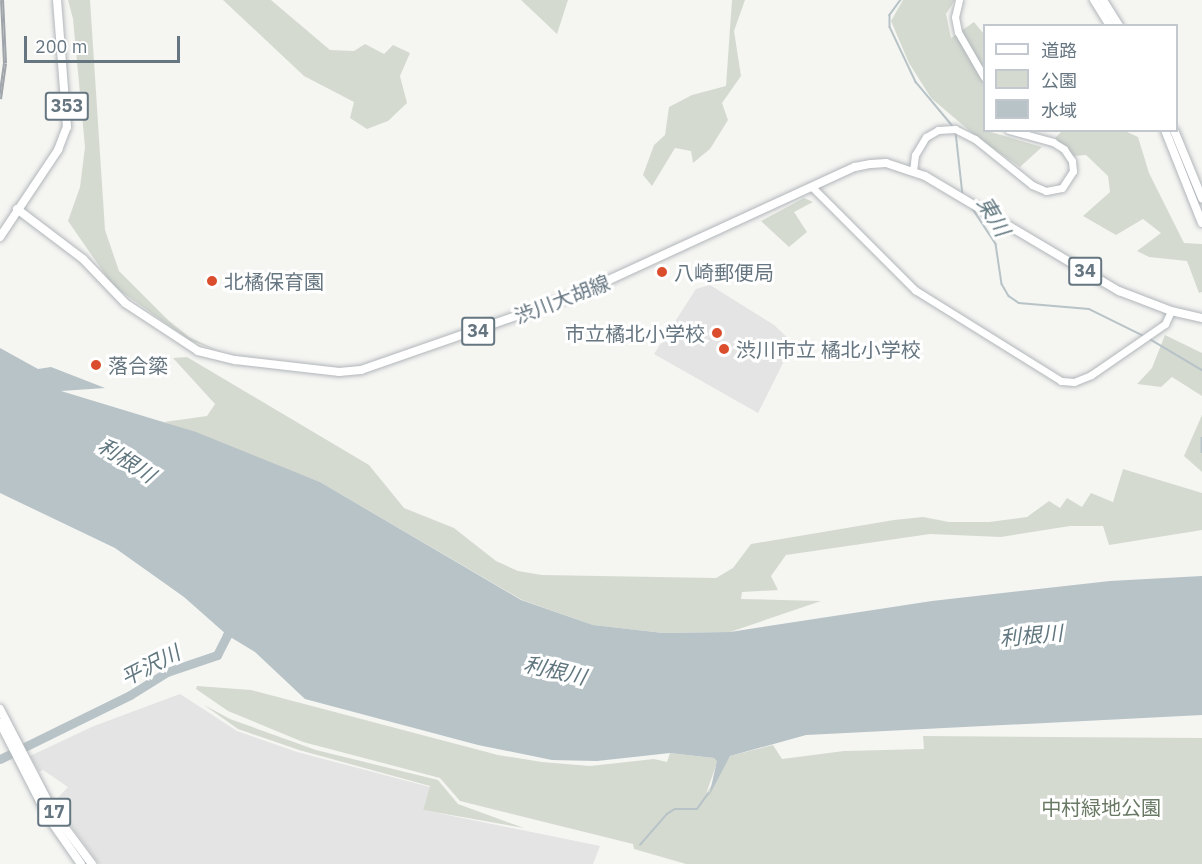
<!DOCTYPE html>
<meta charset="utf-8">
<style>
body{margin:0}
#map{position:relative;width:1202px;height:864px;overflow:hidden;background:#f5f5f2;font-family:"IBM Plex Sans","Noto Sans JP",sans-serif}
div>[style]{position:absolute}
.built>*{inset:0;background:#e3e4e3}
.green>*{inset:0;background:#d5dad1}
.water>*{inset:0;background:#b7c3c7}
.stream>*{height:1.5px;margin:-0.75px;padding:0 0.75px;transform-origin:0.75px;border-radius:0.75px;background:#b7c3c7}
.river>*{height:9px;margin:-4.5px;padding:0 4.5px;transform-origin:4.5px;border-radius:4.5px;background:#b7c3c7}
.roads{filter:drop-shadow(0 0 2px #b1b6ba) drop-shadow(0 0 2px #b1b6ba)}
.secondary>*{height:7px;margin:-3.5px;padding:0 3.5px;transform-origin:3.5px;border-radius:3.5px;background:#fff}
.primary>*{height:8px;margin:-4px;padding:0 4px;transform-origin:4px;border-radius:4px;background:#fff}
.highway>*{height:8px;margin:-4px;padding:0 4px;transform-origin:4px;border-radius:4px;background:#fff}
.rail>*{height:4px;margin-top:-2px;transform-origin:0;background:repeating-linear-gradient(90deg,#fff 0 4.5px,#9ea4a9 0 9px);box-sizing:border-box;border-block:2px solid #9ea4a9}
.dots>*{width:16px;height:16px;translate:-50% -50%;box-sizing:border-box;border:3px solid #fff;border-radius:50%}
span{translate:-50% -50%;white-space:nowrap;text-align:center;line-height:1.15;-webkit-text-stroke:6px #fff;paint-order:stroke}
.shield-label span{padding:2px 4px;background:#fff;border:2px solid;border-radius:4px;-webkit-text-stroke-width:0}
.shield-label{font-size:18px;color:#667681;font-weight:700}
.poi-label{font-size:20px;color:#667681}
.left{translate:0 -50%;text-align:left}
.right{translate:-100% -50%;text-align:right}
.street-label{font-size:20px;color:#667681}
.park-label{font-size:20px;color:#697964}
.water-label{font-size:21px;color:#61777f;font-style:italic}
.legend{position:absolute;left:983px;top:24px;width:195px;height:108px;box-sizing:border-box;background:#fff;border:2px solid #c2c8cd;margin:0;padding:8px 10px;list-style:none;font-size:18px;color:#667681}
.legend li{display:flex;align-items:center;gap:12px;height:30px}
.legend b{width:30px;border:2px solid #c2c8cd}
.scale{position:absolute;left:24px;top:36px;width:156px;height:27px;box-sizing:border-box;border:3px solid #667681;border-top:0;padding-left:8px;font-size:18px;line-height:21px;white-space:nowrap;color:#667681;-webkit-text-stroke:4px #fff;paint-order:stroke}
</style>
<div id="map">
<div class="built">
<div style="clip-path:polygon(710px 285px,774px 325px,793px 343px,758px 413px,654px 354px,696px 289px)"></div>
<div style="clip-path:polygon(180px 694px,237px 731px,297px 752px,430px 787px,423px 810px,600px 846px,593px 864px,99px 864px,54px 802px,68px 787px,43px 770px,39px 772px,30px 756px,94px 726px)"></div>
</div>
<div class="green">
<div style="clip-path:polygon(68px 0,90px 0,105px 230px,119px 271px,168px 320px,189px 337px,217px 350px,191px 341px,113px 286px,68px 221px,80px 187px,85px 147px,73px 19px)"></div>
<div style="clip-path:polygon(223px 0,271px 0,330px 50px,354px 51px,365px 44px,384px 54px,393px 45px,410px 53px,400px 76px,407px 103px,388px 121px,367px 129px,350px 118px,354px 102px,304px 76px)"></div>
<div style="clip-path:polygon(521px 0,568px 0,557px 34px)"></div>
<div style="clip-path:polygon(732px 0,745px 0,734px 31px,741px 76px,722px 103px,728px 120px,710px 149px,693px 163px,691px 151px,675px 148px,652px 186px,643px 175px,654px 145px,665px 135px,669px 107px,692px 95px,726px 86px)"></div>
<div style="clip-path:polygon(903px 0,955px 0,946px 14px,951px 38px,974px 22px,984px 34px,984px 130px,1042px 147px,1020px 167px,978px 138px,931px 98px,909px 63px,891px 21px)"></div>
<div style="clip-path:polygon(1085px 130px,1125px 131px,1138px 137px,1149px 173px,1184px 243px,1202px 244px,1202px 292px,1199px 293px,1187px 261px,1149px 257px,1137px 251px,1161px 233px,1143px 219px,1116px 235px,1083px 216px,1110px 192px,1108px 176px,1086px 155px,1074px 156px,1055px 138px,1061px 132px)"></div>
<div style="clip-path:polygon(804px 198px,813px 202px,794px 212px,807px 232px,789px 247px,761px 221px)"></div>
<div style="clip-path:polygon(1165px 335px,1202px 353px,1202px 396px,1172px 377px,1161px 387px,1137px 384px,1152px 368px)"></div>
<div style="clip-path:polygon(187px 357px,369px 465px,404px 508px,454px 528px,496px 561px,518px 571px,542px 575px,716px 578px,733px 568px,751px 544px,894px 520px,923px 517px,949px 522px,989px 522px,1027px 517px,1049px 501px,1060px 508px,1067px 498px,1082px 507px,1091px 493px,1113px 502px,1123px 469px,1202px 493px,1202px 530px,1109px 545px,1103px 526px,1070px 526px,1001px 537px,930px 534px,786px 555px,771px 576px,778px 590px,742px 592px,741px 599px,821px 601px,730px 632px,663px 633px,593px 625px,522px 600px,320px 482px,164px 422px,207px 416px,215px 404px,173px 358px)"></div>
<div style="clip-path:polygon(1202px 415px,1202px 472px,1184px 456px)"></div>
<div style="clip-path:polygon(197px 686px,251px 690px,498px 755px,542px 762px,590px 766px,654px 759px,667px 762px,670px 753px,714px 758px,718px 760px,706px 794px,730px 756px,773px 745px,782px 759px,844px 751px,924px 749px,923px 736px,1202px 738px,1202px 864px,686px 864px,634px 849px,633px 844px,460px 801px,440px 778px,303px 742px,228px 711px,196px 689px)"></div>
<div style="clip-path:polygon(204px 705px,230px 719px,316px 750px,438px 780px,458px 804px,524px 828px,423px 810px,430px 786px,299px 750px,238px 729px)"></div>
</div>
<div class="water">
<div style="clip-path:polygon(0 348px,38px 369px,51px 367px,105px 388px,61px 391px,196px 432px,320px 482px,521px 600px,593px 625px,663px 633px,730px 632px,932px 601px,1110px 581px,1202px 576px,1202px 715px,806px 735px,730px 756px,709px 796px,717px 761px,714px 758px,670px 753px,597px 761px,552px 760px,478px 745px,305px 699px,255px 652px,227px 635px,184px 597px,115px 548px,0 493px)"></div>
</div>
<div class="stream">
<div style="left:901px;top:0;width:19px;rotate:126deg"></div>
<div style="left:890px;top:15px;width:12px;rotate:90deg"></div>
<div style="left:890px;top:27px;width:61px;rotate:64.7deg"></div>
<div style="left:916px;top:82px;width:56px;rotate:50.1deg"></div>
<div style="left:956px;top:132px;width:63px;rotate:83.7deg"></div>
<div style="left:973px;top:209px;width:42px;rotate:56.7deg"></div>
<div style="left:996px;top:244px;width:40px;rotate:81.5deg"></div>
<div style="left:1002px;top:284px;width:14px;rotate:60deg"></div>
<div style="left:1009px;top:296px;width:12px;rotate:35deg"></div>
<div style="left:1019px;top:303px;width:70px;rotate:4.9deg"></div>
<div style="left:1089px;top:309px;width:61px;rotate:26.1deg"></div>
<div style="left:1148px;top:338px;width:63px;rotate:30.7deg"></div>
<div style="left:1202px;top:438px;width:14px;rotate:90deg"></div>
<div style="left:640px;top:845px;width:41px;rotate:-48.9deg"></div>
<div style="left:667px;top:814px;width:9px;rotate:-32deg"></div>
<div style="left:675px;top:809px;width:22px"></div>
<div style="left:697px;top:809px;width:19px;rotate:-54deg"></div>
</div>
<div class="river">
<div style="left:0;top:759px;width:145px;rotate:-26.2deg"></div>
<div style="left:130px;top:695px;width:44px;rotate:-31.9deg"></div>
<div style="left:167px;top:672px;width:53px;rotate:-18.8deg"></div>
<div style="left:217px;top:655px;width:22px;rotate:-63deg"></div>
<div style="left:227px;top:635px;width:13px;rotate:-39deg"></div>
</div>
<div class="roads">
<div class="secondary">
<div style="left:959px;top:0;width:17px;rotate:103deg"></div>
<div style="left:955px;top:17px;width:15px;rotate:79deg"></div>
<div style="left:958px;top:32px;width:52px;rotate:60deg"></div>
<div style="left:913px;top:171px;width:16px;rotate:-83deg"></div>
<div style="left:915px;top:155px;width:21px;rotate:-59deg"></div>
<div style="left:926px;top:137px;width:14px;rotate:-30deg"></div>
<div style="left:938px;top:130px;width:17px;rotate:-3deg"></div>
<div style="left:955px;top:129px;width:22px;rotate:27deg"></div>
<div style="left:975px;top:139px;width:73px;rotate:38.9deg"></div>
<div style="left:1032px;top:185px;width:15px;rotate:23deg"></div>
<div style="left:1046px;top:191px;width:16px;rotate:-11deg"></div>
<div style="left:1062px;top:188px;width:20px;rotate:-57deg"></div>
<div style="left:1073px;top:171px;width:10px;rotate:-96deg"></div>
<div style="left:1072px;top:161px;width:14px;rotate:-124deg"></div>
<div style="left:1064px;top:149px;width:13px;rotate:-148deg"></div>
<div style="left:1053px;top:142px;width:46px;rotate:-164.7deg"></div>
<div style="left:812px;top:187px;width:146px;rotate:45deg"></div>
<div style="left:915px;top:290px;width:172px;rotate:31.9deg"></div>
<div style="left:1061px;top:381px;width:13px;rotate:4deg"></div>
<div style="left:1074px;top:382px;width:18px;rotate:-22deg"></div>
<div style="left:1091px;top:375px;width:90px;rotate:-34.6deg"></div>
<div style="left:1165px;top:324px;width:14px;rotate:-65deg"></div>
</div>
<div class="primary">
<div style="left:17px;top:209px;width:83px;rotate:37.1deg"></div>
<div style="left:83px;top:259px;width:61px;rotate:46.3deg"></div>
<div style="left:125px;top:303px;width:87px;rotate:33.3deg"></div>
<div style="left:198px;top:351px;width:38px;rotate:14deg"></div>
<div style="left:235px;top:360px;width:105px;rotate:6.6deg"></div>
<div style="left:339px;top:372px;width:22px;rotate:-5deg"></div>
<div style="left:361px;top:370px;width:225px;rotate:-19.2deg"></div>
<div style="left:574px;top:296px;width:309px;rotate:-24.7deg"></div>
<div style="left:855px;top:167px;width:16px;rotate:-11deg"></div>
<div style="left:871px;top:164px;width:15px;rotate:-4deg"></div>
<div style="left:886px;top:163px;width:41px;rotate:18.4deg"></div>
<div style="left:925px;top:176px;width:226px;rotate:30.7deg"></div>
<div style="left:1119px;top:291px;width:56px;rotate:21deg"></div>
<div style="left:1171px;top:311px;width:32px;rotate:13deg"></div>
</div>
<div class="highway">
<div style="left:1094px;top:0;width:31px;rotate:58deg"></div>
<div style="left:1103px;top:0;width:31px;rotate:58deg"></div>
<div style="left:1165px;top:130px;width:100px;rotate:68.3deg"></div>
<div style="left:1174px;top:130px;width:74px;rotate:67.6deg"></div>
<div style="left:0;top:237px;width:105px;rotate:-56.3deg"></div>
<div style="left:58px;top:150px;width:25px;rotate:-69deg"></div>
<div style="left:67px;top:127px;width:127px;rotate:-94.5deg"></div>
<div style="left:0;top:709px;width:117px;rotate:62.6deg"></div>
<div style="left:54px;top:813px;width:64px;rotate:53.3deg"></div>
<div style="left:0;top:723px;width:106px;rotate:62.9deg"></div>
<div style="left:48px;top:817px;width:57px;rotate:54.9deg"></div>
</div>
</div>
<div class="rail">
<div style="left:0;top:99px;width:36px;rotate:-82deg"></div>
<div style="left:5px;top:63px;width:63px;rotate:-92.7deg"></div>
</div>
<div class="dots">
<div style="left:662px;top:272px;background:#da4e2d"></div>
<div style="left:212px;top:281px;background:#da4e2d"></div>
<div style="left:717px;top:333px;background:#da4e2d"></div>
<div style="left:724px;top:349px;background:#da4e2d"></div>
<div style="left:96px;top:365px;background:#da4e2d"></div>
</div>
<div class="shield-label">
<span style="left:67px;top:106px">353</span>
<span style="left:1085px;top:271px">34</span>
<span style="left:478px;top:331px">34</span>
<span style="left:54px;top:812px">17</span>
</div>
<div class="poi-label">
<span class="left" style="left:674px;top:272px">八崎郵便局</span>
<span class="left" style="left:224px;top:281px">北橘保育園</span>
<span class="right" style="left:705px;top:333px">市立橘北小学校</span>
<span class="left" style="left:736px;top:349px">渋川市立 橘北小学校</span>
<span class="left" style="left:108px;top:365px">落合簗</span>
</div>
<div class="street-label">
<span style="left:562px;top:299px;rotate:-21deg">渋川大胡線</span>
</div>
<div class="park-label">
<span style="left:1101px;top:807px">中村緑地公園</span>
</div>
<div class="water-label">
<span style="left:994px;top:216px;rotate:59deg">東川</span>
<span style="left:127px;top:460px;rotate:33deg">利根川</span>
<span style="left:1031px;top:635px;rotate:-5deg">利根川</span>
<span style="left:150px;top:665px;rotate:-27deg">平沢川</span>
<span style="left:555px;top:670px;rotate:13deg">利根川</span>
</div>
<ul class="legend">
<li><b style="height:8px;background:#fff"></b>道路</li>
<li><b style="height:16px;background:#d5dad1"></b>公園</li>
<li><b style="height:16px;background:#b7c3c7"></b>水域</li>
</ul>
<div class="scale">200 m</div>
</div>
